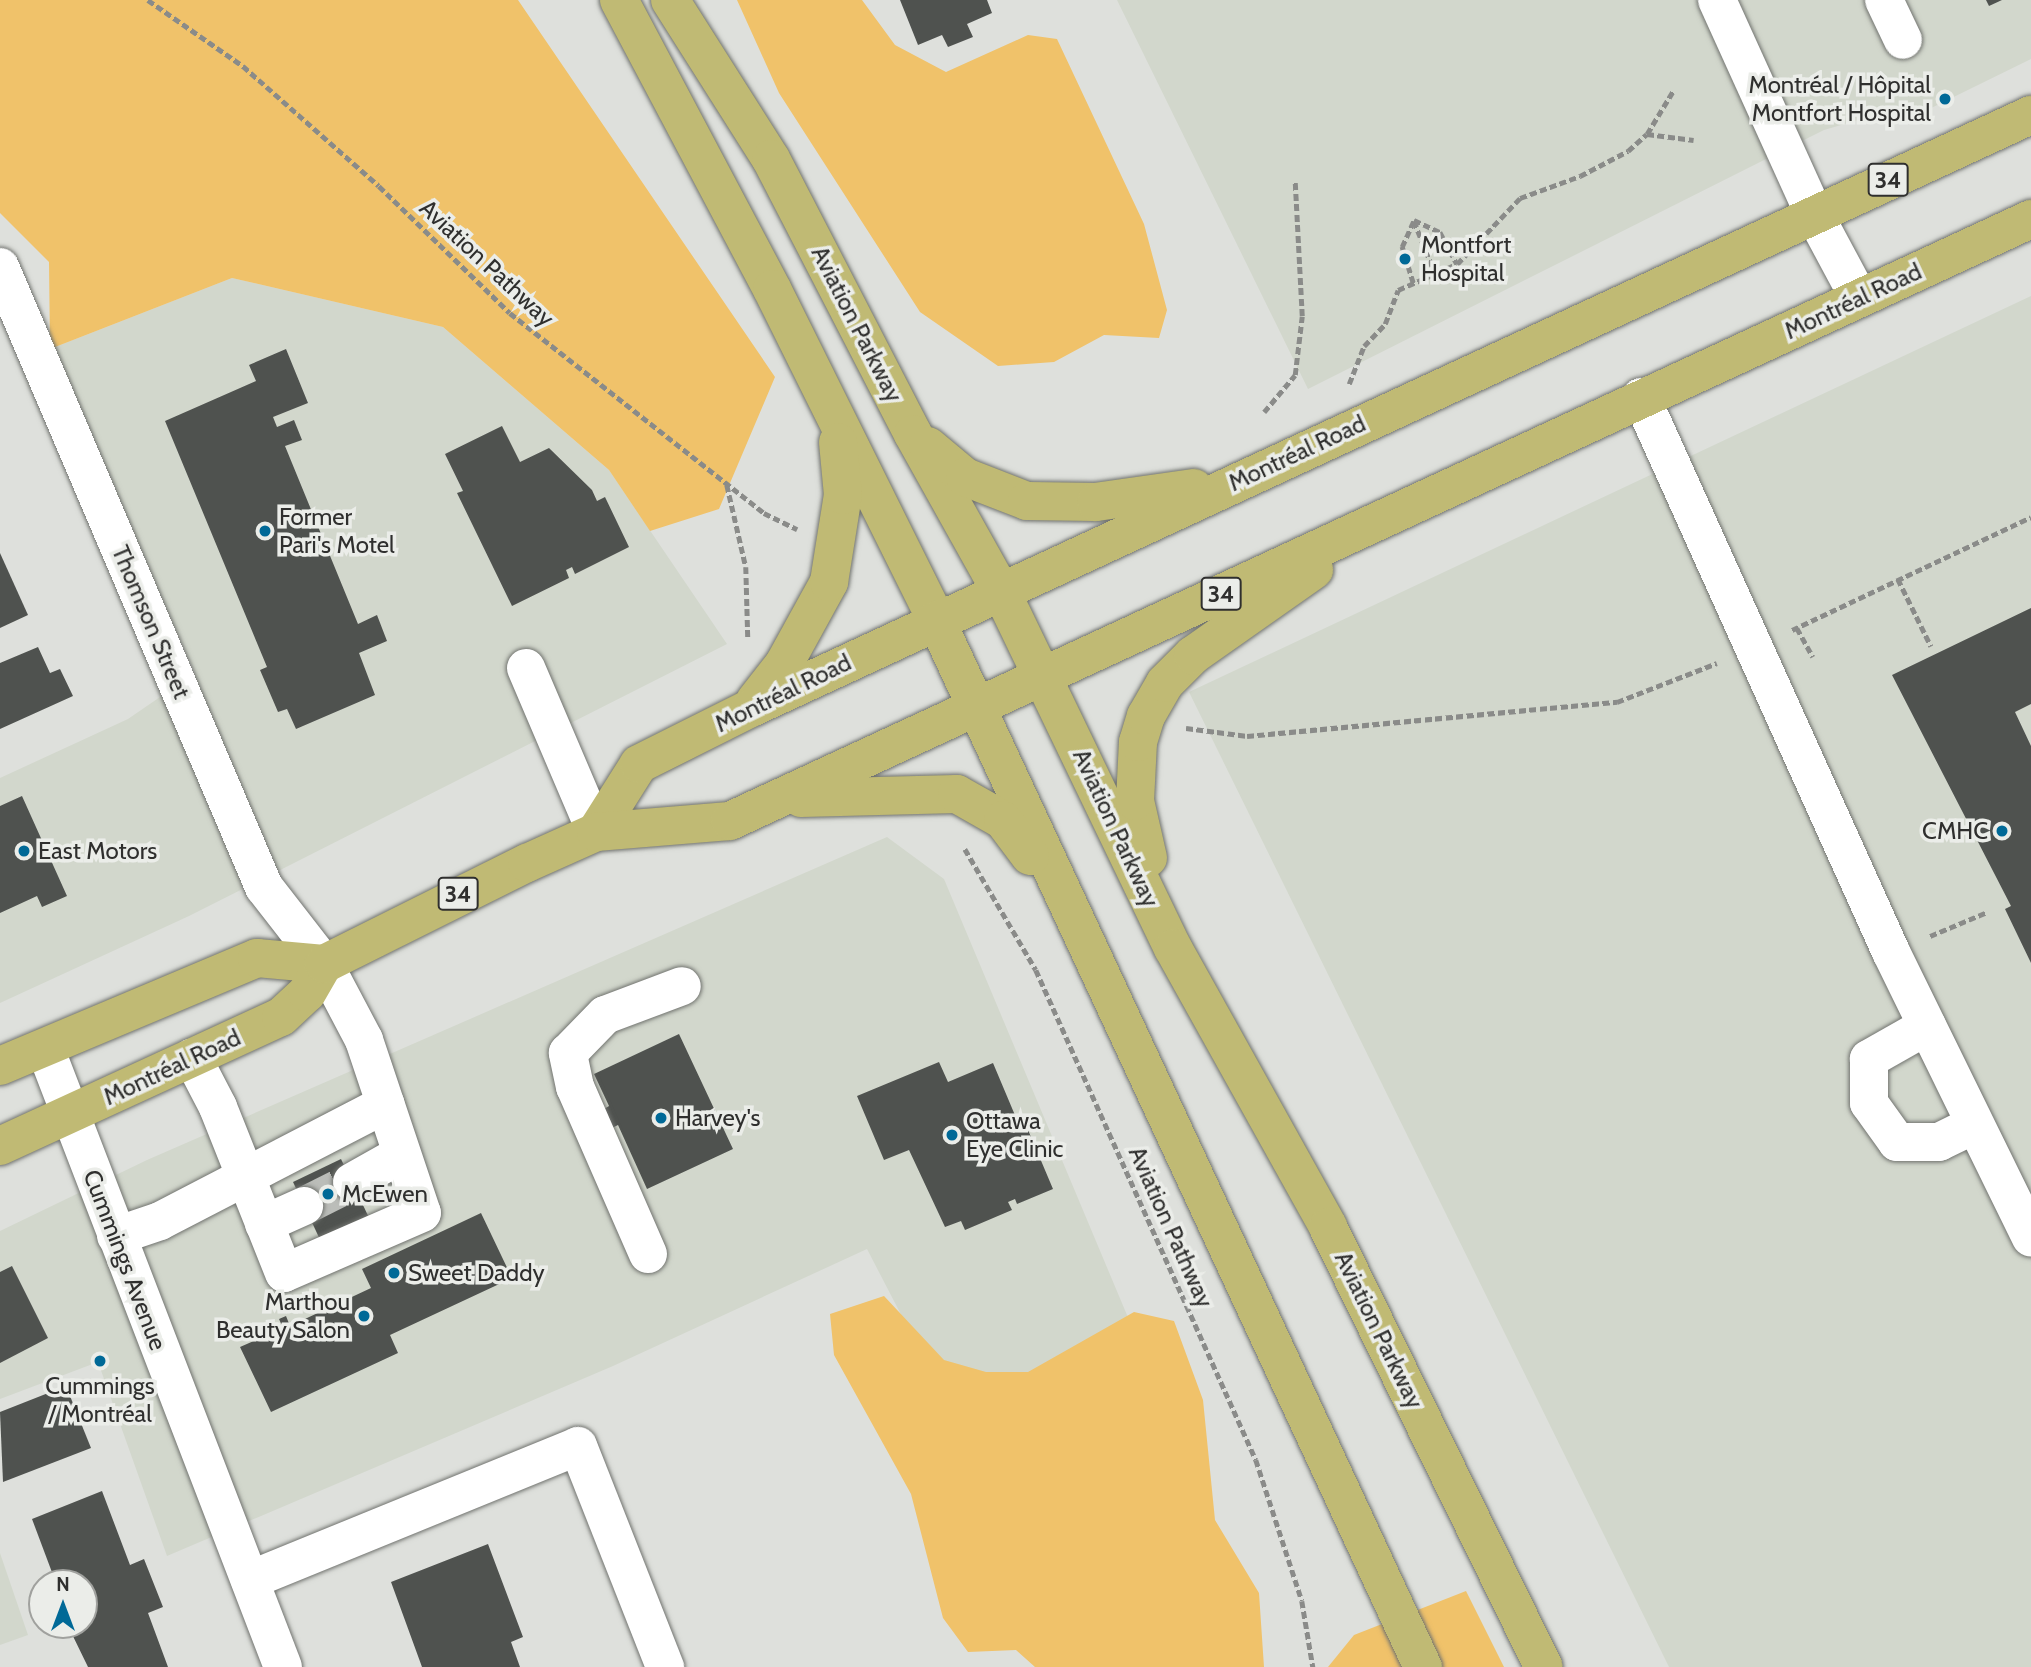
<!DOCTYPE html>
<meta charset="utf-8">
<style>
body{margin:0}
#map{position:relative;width:2031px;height:1667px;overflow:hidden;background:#dee0dc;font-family:Cabin,sans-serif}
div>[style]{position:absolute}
.built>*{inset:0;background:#d2d7cc}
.green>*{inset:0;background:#f0c26a}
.building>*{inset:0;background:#4f524f}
.minor-tunnel>*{height:38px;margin-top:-19px;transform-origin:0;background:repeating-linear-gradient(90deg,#bbbdb9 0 38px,transparent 0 57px)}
.path>*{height:4.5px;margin-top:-2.25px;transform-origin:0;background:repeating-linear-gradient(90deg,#8a8b89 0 7px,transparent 0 10.5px)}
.roads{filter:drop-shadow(0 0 2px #71736f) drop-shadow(0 0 2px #71736f)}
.minor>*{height:38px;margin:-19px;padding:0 19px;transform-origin:19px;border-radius:19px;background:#fff}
.major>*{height:38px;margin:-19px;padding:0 19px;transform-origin:19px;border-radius:19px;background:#c0ba74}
.dots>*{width:19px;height:19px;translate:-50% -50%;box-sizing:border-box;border:4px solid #ebede9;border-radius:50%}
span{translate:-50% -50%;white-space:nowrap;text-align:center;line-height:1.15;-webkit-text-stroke:7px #ebede9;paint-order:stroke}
.shield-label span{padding:2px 5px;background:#ebede9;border:2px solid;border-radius:5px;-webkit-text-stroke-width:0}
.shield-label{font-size:23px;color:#2f2f2e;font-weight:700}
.poi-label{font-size:24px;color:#2f2f2e}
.right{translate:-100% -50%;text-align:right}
.left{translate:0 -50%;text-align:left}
.street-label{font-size:24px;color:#2f2f2e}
.north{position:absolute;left:28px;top:1569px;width:70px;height:70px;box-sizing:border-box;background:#ebede9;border:2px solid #a0a19e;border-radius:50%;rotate:0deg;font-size:19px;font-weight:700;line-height:28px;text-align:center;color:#2f2f2e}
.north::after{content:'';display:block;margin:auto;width:24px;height:32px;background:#006997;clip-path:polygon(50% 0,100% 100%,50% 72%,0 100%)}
</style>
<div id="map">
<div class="built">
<div style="clip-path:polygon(1117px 0,2031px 0,2031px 59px,1919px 114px,1865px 118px,1824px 130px,1308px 389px)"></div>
<div style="clip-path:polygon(232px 278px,443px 327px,609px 470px,727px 644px,189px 916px,0 1003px,0 778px,128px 719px,195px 673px,50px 349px)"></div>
<div style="clip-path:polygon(2031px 296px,2031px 1667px,1669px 1667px,1189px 692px)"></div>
<div style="clip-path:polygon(887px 837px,944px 879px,1132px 1327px,950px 1409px,867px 1249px,613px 1366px,167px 1556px,98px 1362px,0 1399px,0 1231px,147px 1160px)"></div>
<div style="clip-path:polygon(0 1553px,28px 1635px,0 1645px)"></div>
</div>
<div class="green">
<div style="clip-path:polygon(0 0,518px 0,775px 377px,719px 509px,650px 531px,609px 470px,443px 327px,232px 278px,50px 349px,49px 262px,0 213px)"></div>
<div style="clip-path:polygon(737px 0,862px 0,895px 45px,946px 72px,1028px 35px,1057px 39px,1144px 224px,1167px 310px,1159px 338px,1104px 335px,1054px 362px,998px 366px,920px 312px,779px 93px)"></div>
<div style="clip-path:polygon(884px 1296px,944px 1360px,986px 1372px,1028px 1372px,1134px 1312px,1174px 1321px,1203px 1400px,1215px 1520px,1259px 1593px,1264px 1667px,1035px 1667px,1016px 1650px,968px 1652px,943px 1618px,911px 1494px,834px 1355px,830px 1314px)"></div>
<div style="clip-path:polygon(1466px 1591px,1504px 1667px,1328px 1667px,1354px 1635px)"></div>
</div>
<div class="building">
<div style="clip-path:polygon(900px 0,987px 0,992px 13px,967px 24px,973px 37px,948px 47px,942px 35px,918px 45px)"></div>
<div style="clip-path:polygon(1986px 0,2002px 0,1989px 6px)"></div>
<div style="clip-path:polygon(286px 349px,308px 403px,273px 417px,277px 427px,294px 420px,302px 440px,285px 446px,358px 624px,377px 615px,387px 641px,359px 653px,375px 695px,296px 729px,287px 709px,278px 712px,260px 670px,267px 667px,165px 421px,256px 381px,249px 365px)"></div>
<div style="clip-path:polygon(502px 426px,520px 462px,549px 448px,592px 490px,597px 501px,605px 497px,629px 547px,575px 574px,572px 567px,566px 570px,569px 578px,512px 606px,457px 493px,463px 491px,445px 454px)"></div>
<div style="clip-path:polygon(0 553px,28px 615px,0 628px)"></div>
<div style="clip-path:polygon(2031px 608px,2031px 704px,2015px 712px,2031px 746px,2031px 963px,2005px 909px,2011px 906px,1892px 675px)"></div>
<div style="clip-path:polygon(38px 647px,50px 673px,60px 669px,73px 696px,0 729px,0 663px)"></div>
<div style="clip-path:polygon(22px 796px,67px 896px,42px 907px,37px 896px,0 913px,0 806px)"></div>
<div style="clip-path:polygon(679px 1034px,733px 1149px,647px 1189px,618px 1125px,610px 1129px,601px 1111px,609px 1106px,594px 1074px)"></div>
<div style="clip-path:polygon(939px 1062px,948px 1082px,993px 1063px,1017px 1120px,1023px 1118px,1053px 1189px,1017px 1204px,1015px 1199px,1008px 1202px,1012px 1210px,965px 1230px,961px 1221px,945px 1227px,909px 1150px,884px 1160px,857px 1096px)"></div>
<div style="clip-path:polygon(341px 1159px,372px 1224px,323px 1246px,293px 1182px)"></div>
<div style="clip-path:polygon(481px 1213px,512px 1278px,390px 1335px,398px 1353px,271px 1412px,240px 1347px,283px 1328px,279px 1319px,286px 1316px,290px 1326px,371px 1288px,362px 1269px)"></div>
<div style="clip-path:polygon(12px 1266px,48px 1338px,0 1363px,0 1272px)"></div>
<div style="clip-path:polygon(66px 1386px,91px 1448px,3px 1482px,0 1412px)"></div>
<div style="clip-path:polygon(102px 1491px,130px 1565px,144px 1559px,163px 1607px,148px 1613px,168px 1667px,88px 1667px,69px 1628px,56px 1633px,53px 1625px,84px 1625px,84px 1583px,56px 1583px,32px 1519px)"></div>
<div style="clip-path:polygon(488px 1544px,523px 1637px,511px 1642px,520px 1667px,422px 1667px,391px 1582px)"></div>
</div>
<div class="minor-tunnel">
<div style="left:304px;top:1206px;width:54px;rotate:-26.6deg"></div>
</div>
<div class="path">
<div style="left:148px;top:0;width:116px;rotate:34.8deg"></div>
<div style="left:243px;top:66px;width:181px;rotate:41.4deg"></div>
<div style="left:379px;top:186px;width:182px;rotate:44.1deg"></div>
<div style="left:510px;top:313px;width:323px;rotate:38.2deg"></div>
<div style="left:764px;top:513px;width:37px;rotate:26deg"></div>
<div style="left:1647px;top:134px;width:47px;rotate:7.3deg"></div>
<div style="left:1414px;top:221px;width:56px;rotate:68deg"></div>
<div style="left:1413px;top:283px;width:38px;rotate:-107deg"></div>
<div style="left:1402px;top:247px;width:30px;rotate:-66deg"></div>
<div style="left:1414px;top:220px;width:29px;rotate:25deg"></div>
<div style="left:1440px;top:232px;width:36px;rotate:62deg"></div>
<div style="left:1349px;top:384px;width:41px;rotate:-68.5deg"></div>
<div style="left:1364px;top:346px;width:30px;rotate:-46deg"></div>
<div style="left:1385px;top:324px;width:36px;rotate:-69deg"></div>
<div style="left:1398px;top:290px;width:64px;rotate:-23.8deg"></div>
<div style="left:1457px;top:264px;width:91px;rotate:-46.3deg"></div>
<div style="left:1520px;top:198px;width:64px;rotate:-20.1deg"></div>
<div style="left:1580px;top:176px;width:54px;rotate:-27.5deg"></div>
<div style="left:1628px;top:151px;width:25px;rotate:-42deg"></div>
<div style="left:1647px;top:134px;width:50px;rotate:-58.8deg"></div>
<div style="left:1264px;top:412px;width:48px;rotate:-50deg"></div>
<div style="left:1295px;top:375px;width:59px;rotate:-83.2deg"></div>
<div style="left:1302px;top:316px;width:134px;rotate:-93deg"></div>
<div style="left:727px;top:485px;width:84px;rotate:77deg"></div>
<div style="left:746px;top:567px;width:71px;rotate:88.4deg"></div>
<div style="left:1898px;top:579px;width:75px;rotate:63.8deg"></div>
<div style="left:1797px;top:628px;width:33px;rotate:61deg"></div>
<div style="left:1792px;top:630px;width:264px;rotate:-25.3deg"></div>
<div style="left:1186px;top:728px;width:62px;rotate:7.5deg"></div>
<div style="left:1247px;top:736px;width:372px;rotate:-5.3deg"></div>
<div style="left:1617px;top:702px;width:107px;rotate:-21.3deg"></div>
<div style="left:965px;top:849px;width:140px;rotate:59.6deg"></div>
<div style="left:1036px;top:970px;width:537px;rotate:65.82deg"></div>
<div style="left:1256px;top:1460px;width:148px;rotate:71.9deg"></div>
<div style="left:1302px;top:1601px;width:67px;rotate:80.5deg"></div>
<div style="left:1930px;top:936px;width:62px;rotate:-22.8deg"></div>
</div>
<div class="roads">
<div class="minor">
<div style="left:1717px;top:0;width:235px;rotate:65.6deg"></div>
<div style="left:1814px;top:214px;width:95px;rotate:61.8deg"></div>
<div style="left:1884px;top:0;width:44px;rotate:64.6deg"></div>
<div style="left:0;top:267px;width:674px;rotate:66.94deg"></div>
<div style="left:264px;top:887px;width:98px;rotate:52.1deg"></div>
<div style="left:324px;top:964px;width:86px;rotate:62.2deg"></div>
<div style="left:364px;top:1040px;width:182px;rotate:71.5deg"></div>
<div style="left:422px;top:1213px;width:150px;rotate:156.5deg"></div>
<div style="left:284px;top:1273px;width:179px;rotate:-111.7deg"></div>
<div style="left:218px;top:1107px;width:56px;rotate:-117.5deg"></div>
<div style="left:1641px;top:397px;width:609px;rotate:65.75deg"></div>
<div style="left:1891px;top:952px;width:318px;rotate:63.9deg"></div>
<div style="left:526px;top:668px;width:178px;rotate:66.9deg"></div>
<div style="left:1927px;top:1026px;width:67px;rotate:150.4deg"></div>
<div style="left:1869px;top:1059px;width:44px;rotate:90deg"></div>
<div style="left:1869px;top:1103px;width:48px;rotate:54.3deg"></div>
<div style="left:1897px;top:1142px;width:42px"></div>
<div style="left:1939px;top:1142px;width:39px;rotate:-26deg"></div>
<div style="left:45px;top:1048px;width:663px;rotate:68.97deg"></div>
<div style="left:352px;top:1182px;width:57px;rotate:-29.2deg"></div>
<div style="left:264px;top:1224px;width:44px;rotate:-24.2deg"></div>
<div style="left:116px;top:1236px;width:46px;rotate:-18.8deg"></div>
<div style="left:160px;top:1221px;width:254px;rotate:-27.4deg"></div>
<div style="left:648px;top:1254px;width:182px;rotate:-113.6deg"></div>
<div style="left:575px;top:1087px;width:35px;rotate:-102deg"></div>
<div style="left:568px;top:1053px;width:53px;rotate:-45.8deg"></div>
<div style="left:605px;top:1015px;width:82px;rotate:-20.6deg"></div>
<div style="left:250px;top:1580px;width:354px;rotate:-22.2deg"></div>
<div style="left:578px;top:1446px;width:238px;rotate:68.5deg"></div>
</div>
<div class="major">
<div style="left:619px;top:0;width:327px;rotate:62.1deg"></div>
<div style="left:772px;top:289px;width:369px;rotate:63.6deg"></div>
<div style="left:936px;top:620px;width:1155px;rotate:65.06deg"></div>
<div style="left:670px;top:0;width:188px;rotate:57.6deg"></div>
<div style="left:771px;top:159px;width:309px;rotate:62.7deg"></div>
<div style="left:913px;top:434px;width:182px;rotate:60.8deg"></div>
<div style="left:1002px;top:593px;width:394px;rotate:64.3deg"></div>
<div style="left:1173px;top:948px;width:319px;rotate:60.9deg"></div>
<div style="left:1328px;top:1227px;width:490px;rotate:63.9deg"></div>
<div style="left:928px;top:446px;width:48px;rotate:40deg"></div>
<div style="left:965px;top:477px;width:66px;rotate:21.2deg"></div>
<div style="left:1027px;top:501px;width:69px;rotate:0.8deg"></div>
<div style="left:1096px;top:502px;width:99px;rotate:-8.1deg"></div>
<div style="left:755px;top:701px;width:47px;rotate:-51.9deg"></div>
<div style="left:784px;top:664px;width:94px;rotate:-61.2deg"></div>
<div style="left:829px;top:582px;width:88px;rotate:-80.9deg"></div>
<div style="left:843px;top:495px;width:53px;rotate:-95.4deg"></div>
<div style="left:801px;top:798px;width:156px;rotate:-1.5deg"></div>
<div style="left:957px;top:794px;width:53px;rotate:29.5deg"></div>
<div style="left:1003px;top:820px;width:45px;rotate:53.1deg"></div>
<div style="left:596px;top:832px;width:80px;rotate:-57.7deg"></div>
<div style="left:639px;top:764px;width:125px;rotate:-26.6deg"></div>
<div style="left:751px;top:708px;width:1411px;rotate:-24.86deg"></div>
<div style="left:1148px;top:858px;width:58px;rotate:-102.8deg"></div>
<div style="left:1135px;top:801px;width:59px;rotate:-87.1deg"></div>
<div style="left:1138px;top:742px;width:27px;rotate:-73deg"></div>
<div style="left:1146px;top:716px;width:38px;rotate:-60deg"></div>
<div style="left:1165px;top:683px;width:40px;rotate:-45deg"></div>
<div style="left:1193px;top:655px;width:148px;rotate:-35.1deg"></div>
<div style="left:0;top:1066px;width:279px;rotate:-22.8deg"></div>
<div style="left:257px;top:958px;width:67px;rotate:5.1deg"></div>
<div style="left:0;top:1146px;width:309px;rotate:-24.7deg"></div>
<div style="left:281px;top:1017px;width:35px;rotate:-43deg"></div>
<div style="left:307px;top:993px;width:34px;rotate:-60deg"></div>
<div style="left:324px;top:964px;width:227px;rotate:-26.5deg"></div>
<div style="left:527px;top:863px;width:76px;rotate:-24.2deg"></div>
<div style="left:596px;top:832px;width:134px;rotate:-4.7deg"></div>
<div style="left:730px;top:821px;width:1434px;rotate:-24.83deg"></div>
</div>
</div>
<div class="dots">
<div style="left:1945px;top:99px;background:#006997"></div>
<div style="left:1405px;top:259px;background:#006997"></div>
<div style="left:265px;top:531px;background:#006997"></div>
<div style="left:2002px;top:831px;background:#006997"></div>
<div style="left:24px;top:851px;background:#006997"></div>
<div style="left:661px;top:1118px;background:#006997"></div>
<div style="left:952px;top:1135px;background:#006997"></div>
<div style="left:328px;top:1194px;background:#006997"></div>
<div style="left:394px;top:1273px;background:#006997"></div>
<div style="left:364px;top:1316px;background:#006997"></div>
<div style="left:100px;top:1361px;background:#006997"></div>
</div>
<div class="shield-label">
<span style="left:1888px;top:180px">34</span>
<span style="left:1221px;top:594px">34</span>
<span style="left:458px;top:894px">34</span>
</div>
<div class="poi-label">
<span class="right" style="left:1931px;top:99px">Montréal / Hôpital<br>Montfort Hospital</span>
<span class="left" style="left:1421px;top:259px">Montfort<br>Hospital</span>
<span class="left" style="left:279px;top:531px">Former<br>Pari's Motel</span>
<span class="right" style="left:1988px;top:831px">CMHC</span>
<span class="left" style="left:38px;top:851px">East Motors</span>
<span class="left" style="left:675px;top:1118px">Harvey's</span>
<span class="left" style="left:966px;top:1135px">Ottawa<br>Eye Clinic</span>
<span class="left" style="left:342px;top:1194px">McEwen</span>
<span class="left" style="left:408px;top:1273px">Sweet Daddy</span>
<span class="right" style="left:350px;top:1316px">Marthou<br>Beauty Salon</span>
<span style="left:100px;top:1400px">Cummings<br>/ Montréal</span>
</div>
<div class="street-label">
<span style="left:487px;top:263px;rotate:43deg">Aviation Pathway</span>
<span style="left:1853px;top:301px;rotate:-25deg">Montréal Road</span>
<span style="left:857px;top:324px;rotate:63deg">Aviation Parkway</span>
<span style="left:1297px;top:453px;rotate:-25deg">Montréal Road</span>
<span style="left:151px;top:622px;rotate:67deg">Thomson Street</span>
<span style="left:783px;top:693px;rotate:-26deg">Montréal Road</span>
<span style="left:1116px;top:828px;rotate:65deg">Aviation Parkway</span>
<span style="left:172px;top:1067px;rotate:-25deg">Montréal Road</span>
<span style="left:1171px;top:1227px;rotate:66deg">Aviation Pathway</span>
<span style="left:125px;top:1260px;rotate:69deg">Cummings Avenue</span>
<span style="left:1379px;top:1330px;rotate:64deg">Aviation Parkway</span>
</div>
<div class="north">N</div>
</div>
